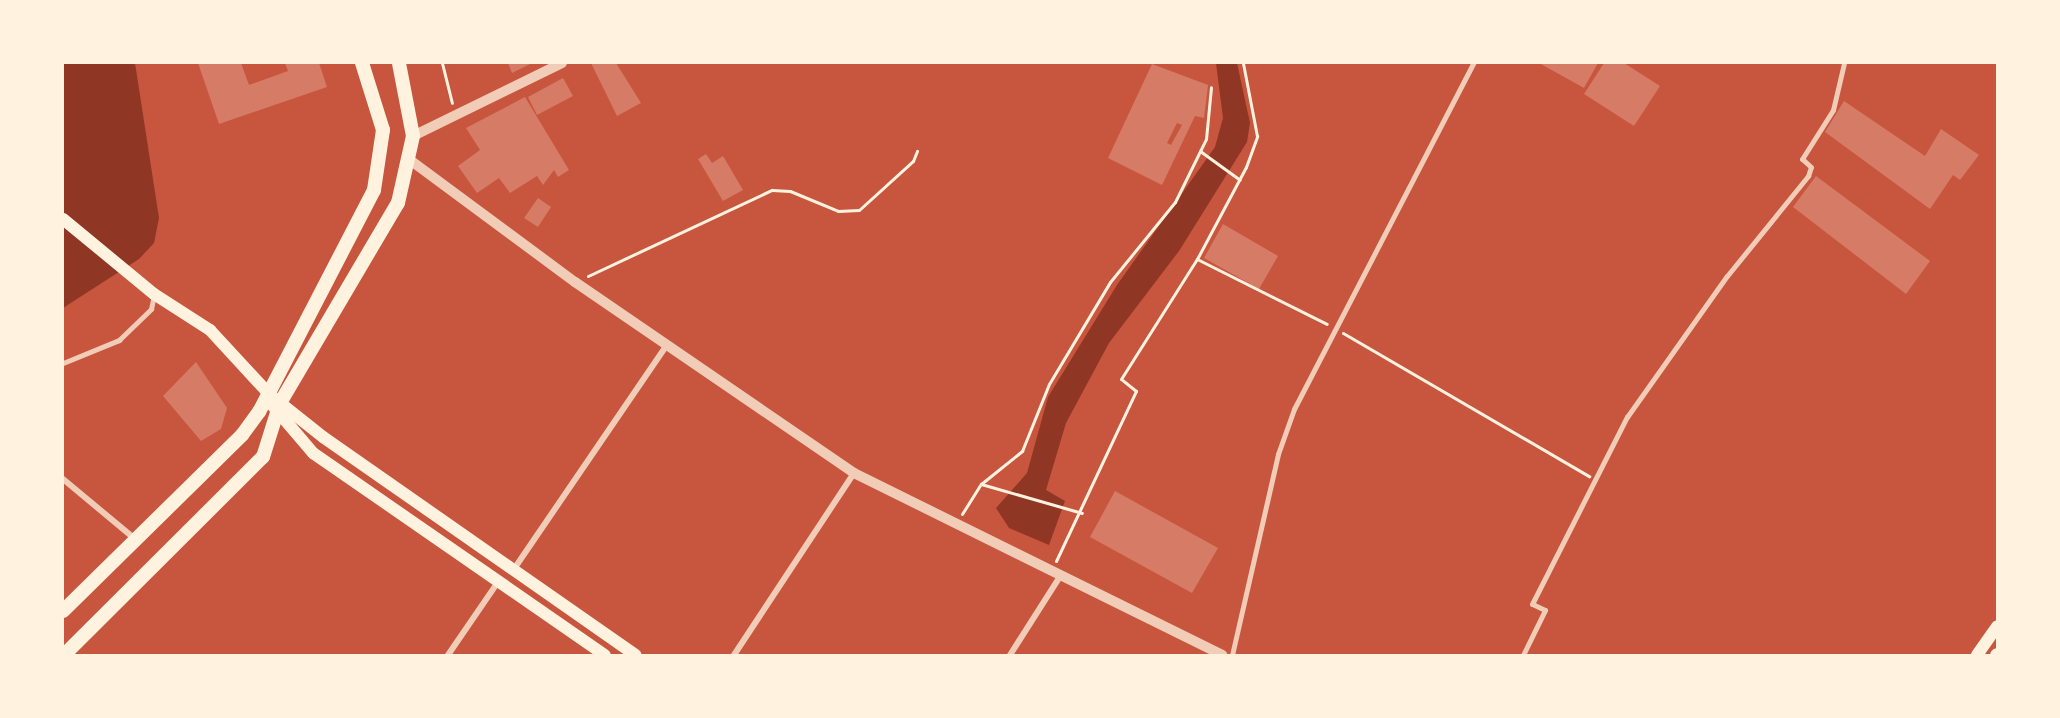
<!DOCTYPE html>
<style>
body{margin:0}
#map{position:relative;width:2060px;height:718px;overflow:hidden;background:#c8553d;font-family:"Archivo Narrow",sans-serif}
div>[style]{position:absolute}
.water>*{inset:0;background:#8f3625}
.building>*{inset:0;background:#d67c66}
.path>*{height:3px;margin:-1.5px;padding:0 1.5px;transform-origin:1.5px;border-radius:1.5px;background:#fff3e0}
.pedestrian>*{height:5px;margin:-2.5px;padding:0 2.5px;transform-origin:2.5px;border-radius:2.5px;background:#f1ccb7}
.minor>*{height:6px;margin:-3px;padding:0 3px;transform-origin:3px;border-radius:3px;background:#f1ccb7}
.tertiary>*{height:10px;margin:-5px;padding:0 5px;transform-origin:5px;border-radius:5px;background:#f1ccb7}
.secondary>*{height:12px;margin:-6px;padding:0 6px;transform-origin:6px;border-radius:6px;background:#fff3e0}
.primary>*{height:14px;margin:-7px;padding:0 7px;transform-origin:7px;border-radius:7px;background:#fff3e0}
span{translate:-50% -50%;white-space:nowrap;text-align:center;line-height:1.15;-webkit-text-stroke:5px #fff3e0;paint-order:stroke}
.frame{position:absolute;inset:0;border:64px solid #fff3e0;pointer-events:none}
</style>
<div id="map">
<div class="water">
<div style="clip-path:polygon(63px 63px,135px 63px,159px 218px,154px 243px,139px 259px,63px 308px)"></div>
<div style="clip-path:polygon(1216px 63px,1237px 63px,1250px 123px,1247px 142px,1179px 251px,1109px 343px,1066px 423px,1046px 490px,1065px 501px,1049px 545px,1009px 528px,996px 508px,1027px 473px,1048px 397px,1117px 285px,1215px 147px,1223px 118px)"></div>
</div>
<div class="building">
<div style="clip-path:polygon(198px 63px,241px 63px,249px 85px,288px 71px,285px 63px,319px 63px,327px 87px,219px 124px)"></div>
<div style="clip-path:polygon(508px 63px,532px 63px,512px 73px)"></div>
<div style="clip-path:polygon(591px 63px,616px 63px,641px 103px,617px 116px)"></div>
<div style="clip-path:polygon(1539px 63px,1598px 63px,1584px 88px)"></div>
<div style="clip-path:polygon(1604px 63px,1624px 63px,1660px 86px,1634px 126px,1584px 94px)"></div>
<div style="clip-path:polygon(evenodd,1152px 64px,1208px 85px,1204px 118px,1195px 116px,1162px 185px,1108px 158px,1152px 64px,1177px 123px,1182px 125px,1171px 145px,1167px 143px,1177px 123px)"></div>
<div style="clip-path:polygon(563px 78px,573px 96px,537px 115px,528px 97px)"></div>
<div style="clip-path:polygon(525px 97px,569px 170px,558px 177px,554px 170px,543px 185px,537px 176px,510px 193px,499px 178px,477px 193px,458px 166px,480px 150px,466px 128px)"></div>
<div style="clip-path:polygon(1844px 101px,1925px 156px,1941px 129px,1979px 155px,1960px 180px,1953px 175px,1930px 209px,1825px 132px)"></div>
<div style="clip-path:polygon(706px 154px,712px 163px,723px 156px,743px 190px,723px 201px,698px 159px)"></div>
<div style="clip-path:polygon(1816px 176px,1930px 261px,1906px 294px,1793px 207px)"></div>
<div style="clip-path:polygon(538px 198px,551px 207px,538px 227px,524px 218px)"></div>
<div style="clip-path:polygon(1223px 224px,1278px 256px,1259px 289px,1204px 258px)"></div>
<div style="clip-path:polygon(196px 362px,227px 408px,221px 429px,201px 441px,163px 396px)"></div>
<div style="clip-path:polygon(1115px 491px,1218px 548px,1192px 593px,1090px 537px)"></div>
</div>
<div class="path">
<div style="left:442px;top:63px;width:41px;rotate:76deg"></div>
<div style="left:1200px;top:151px;width:49px;rotate:35.9deg"></div>
<div style="left:1197px;top:259px;width:145px;rotate:26.6deg"></div>
<div style="left:588px;top:276px;width:203px;rotate:-25.1deg"></div>
<div style="left:772px;top:190px;width:18px;rotate:3deg"></div>
<div style="left:790px;top:191px;width:52px;rotate:22.6deg"></div>
<div style="left:838px;top:211px;width:21px;rotate:-3deg"></div>
<div style="left:859px;top:210px;width:73px;rotate:-42.2deg"></div>
<div style="left:913px;top:161px;width:11px;rotate:-68deg"></div>
<div style="left:1343px;top:333px;width:285px;rotate:30.2deg"></div>
<div style="left:981px;top:484px;width:105px;rotate:16deg"></div>
<div style="left:962px;top:514px;width:36px;rotate:-58deg"></div>
<div style="left:981px;top:484px;width:53px;rotate:-38.8deg"></div>
<div style="left:1022px;top:451px;width:72px;rotate:-68.1deg"></div>
<div style="left:1049px;top:384px;width:119px;rotate:-59.1deg"></div>
<div style="left:1110px;top:282px;width:103px;rotate:-50.9deg"></div>
<div style="left:1175px;top:202px;width:70px;rotate:-63.8deg"></div>
<div style="left:1206px;top:139px;width:52px;rotate:-84.5deg"></div>
<div style="left:1056px;top:561px;width:188px;rotate:-64.8deg"></div>
<div style="left:1136px;top:391px;width:19px;rotate:-141deg"></div>
<div style="left:1121px;top:379px;width:142px;rotate:-57.7deg"></div>
<div style="left:1197px;top:259px;width:104px;rotate:-62deg"></div>
<div style="left:1246px;top:167px;width:33px;rotate:-70deg"></div>
<div style="left:1257px;top:136px;width:74px;rotate:-100.9deg"></div>
</div>
<div class="pedestrian">
<div style="left:63px;top:363px;width:61px;rotate:-22.3deg"></div>
<div style="left:119px;top:340px;width:45px;rotate:-44.1deg"></div>
<div style="left:151px;top:309px;width:14px;rotate:-78deg"></div>
<div style="left:1232px;top:655px;width:206px;rotate:-77.1deg"></div>
<div style="left:1278px;top:454px;width:48px;rotate:-70.4deg"></div>
<div style="left:1294px;top:409px;width:390px;rotate:-62.6deg"></div>
<div style="left:1523px;top:655px;width:50px;rotate:-63.9deg"></div>
<div style="left:1545px;top:610px;width:14px;rotate:-155deg"></div>
<div style="left:1532px;top:604px;width:210px;rotate:-63.1deg"></div>
<div style="left:1627px;top:417px;width:173px;rotate:-54.7deg"></div>
<div style="left:1727px;top:276px;width:129px;rotate:-51deg"></div>
<div style="left:1808px;top:176px;width:9px;rotate:-72deg"></div>
<div style="left:1811px;top:167px;width:12px;rotate:-138deg"></div>
<div style="left:1802px;top:159px;width:58px;rotate:-57.7deg"></div>
<div style="left:1833px;top:110px;width:48px;rotate:-76.8deg"></div>
</div>
<div class="minor">
<div style="left:63px;top:479px;width:94px;rotate:39.8deg"></div>
<div style="left:514px;top:569px;width:270px;rotate:-55.7deg"></div>
<div style="left:448px;top:655px;width:88px;rotate:-55.6deg"></div>
<div style="left:734px;top:655px;width:218px;rotate:-56.6deg"></div>
<div style="left:1010px;top:655px;width:95px;rotate:-57.5deg"></div>
</div>
<div class="tertiary">
<div style="left:413px;top:136px;width:166px;rotate:-26.1deg"></div>
<div style="left:410px;top:160px;width:205px;rotate:36.5deg"></div>
<div style="left:575px;top:282px;width:338px;rotate:34.4deg"></div>
<div style="left:854px;top:473px;width:411px;rotate:26.3deg"></div>
</div>
<div class="secondary">
<div style="left:63px;top:219px;width:118px;rotate:39.5deg"></div>
<div style="left:154px;top:294px;width:67px;rotate:32.7deg"></div>
<div style="left:210px;top:330px;width:87px;rotate:47.3deg"></div>
<div style="left:269px;top:394px;width:69px;rotate:38.5deg"></div>
<div style="left:323px;top:437px;width:381px;rotate:34.9deg"></div>
<div style="left:273px;top:406px;width:62px;rotate:49.6deg"></div>
<div style="left:313px;top:453px;width:355px;rotate:34.7deg"></div>
<div style="left:1977px;top:655px;width:35px;rotate:-55deg"></div>
<div style="left:1996px;top:655px;width:1px;rotate:-45deg"></div>
</div>
<div class="primary">
<div style="left:63px;top:611px;width:251px;rotate:-44.5deg"></div>
<div style="left:242px;top:435px;width:29px;rotate:-54deg"></div>
<div style="left:259px;top:412px;width:250px;rotate:-62.6deg"></div>
<div style="left:374px;top:190px;width:61px;rotate:-81.5deg"></div>
<div style="left:383px;top:130px;width:70px;rotate:-107.4deg"></div>
<div style="left:64px;top:655px;width:281px;rotate:-44.9deg"></div>
<div style="left:263px;top:457px;width:57px;rotate:-72.5deg"></div>
<div style="left:280px;top:403px;width:232px;rotate:-59.5deg"></div>
<div style="left:398px;top:203px;width:69px;rotate:-77.4deg"></div>
<div style="left:413px;top:136px;width:74px;rotate:-100.9deg"></div>
</div>
<div class="frame"></div>
</div>
